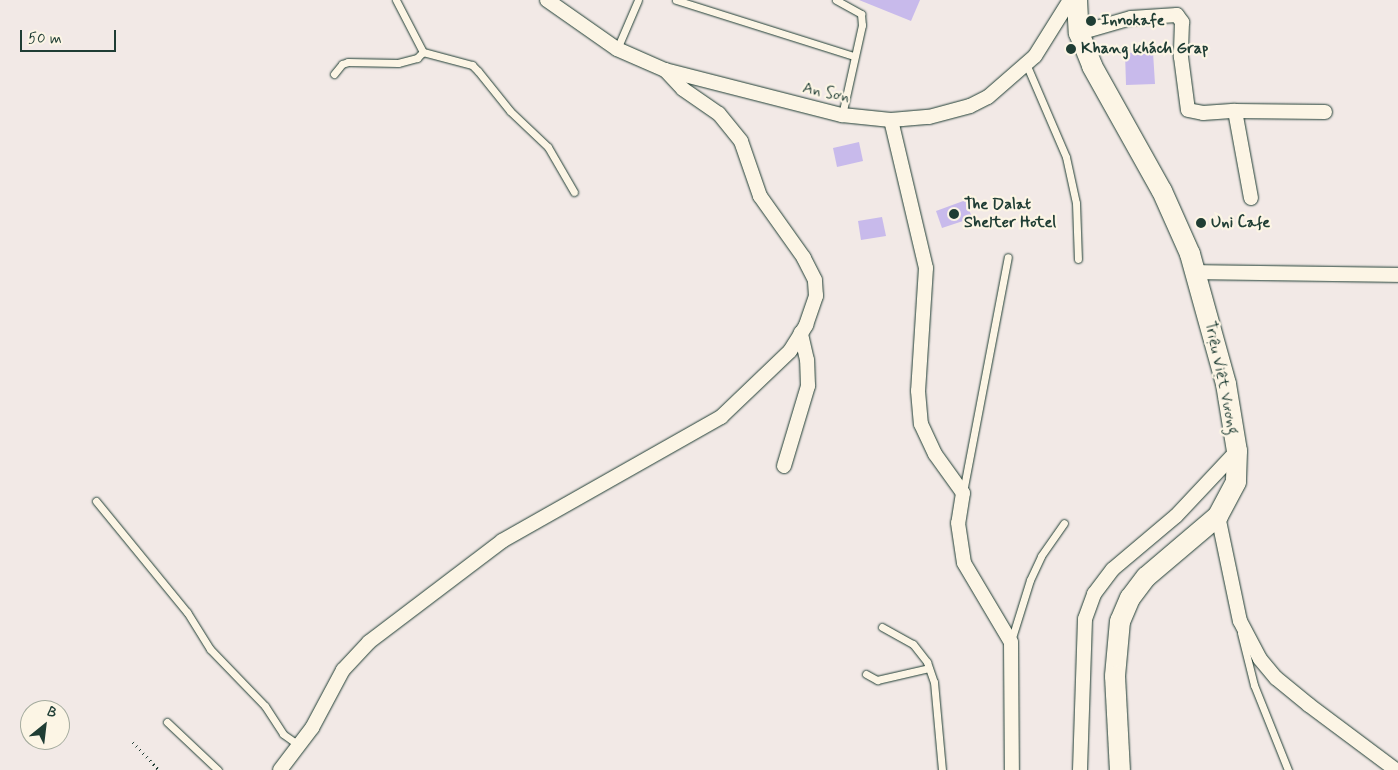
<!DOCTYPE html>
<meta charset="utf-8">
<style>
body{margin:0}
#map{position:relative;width:1398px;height:770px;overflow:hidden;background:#f2e9e6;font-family:Mynerve,sans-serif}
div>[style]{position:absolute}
.building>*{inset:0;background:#c8baeb}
.path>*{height:2.5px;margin-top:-1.25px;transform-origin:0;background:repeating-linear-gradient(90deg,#1f3d34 0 1px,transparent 0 5px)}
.roads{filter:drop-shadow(0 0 1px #1f3d34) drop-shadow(0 0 1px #1f3d34)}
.lane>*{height:7px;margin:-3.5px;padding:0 3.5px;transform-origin:3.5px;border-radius:3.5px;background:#fcf5e5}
.street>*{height:14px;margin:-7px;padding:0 7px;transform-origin:7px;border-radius:7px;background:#fcf5e5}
.secondary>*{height:20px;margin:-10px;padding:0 10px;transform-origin:10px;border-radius:10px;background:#fcf5e5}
.dots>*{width:14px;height:14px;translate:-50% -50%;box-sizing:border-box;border:2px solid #fcf5e5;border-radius:50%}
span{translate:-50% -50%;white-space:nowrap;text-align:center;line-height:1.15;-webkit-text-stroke:4.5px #fcf5e5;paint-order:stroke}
.poi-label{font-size:16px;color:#1f3d34;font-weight:700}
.left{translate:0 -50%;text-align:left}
.street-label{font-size:16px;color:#1f3d34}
.north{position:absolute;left:20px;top:700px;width:50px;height:50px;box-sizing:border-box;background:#fcf5e5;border:1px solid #a4ab9e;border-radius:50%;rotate:29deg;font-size:14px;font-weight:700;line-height:20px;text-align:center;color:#1f3d34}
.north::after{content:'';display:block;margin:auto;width:18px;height:22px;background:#1f3d34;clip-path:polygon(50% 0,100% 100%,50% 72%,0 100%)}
.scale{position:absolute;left:20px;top:30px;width:96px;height:22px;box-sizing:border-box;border:2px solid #1f3d34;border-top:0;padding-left:6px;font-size:15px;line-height:18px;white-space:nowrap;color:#1f3d34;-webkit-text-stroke:4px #fcf5e5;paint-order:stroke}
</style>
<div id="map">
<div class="building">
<div style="clip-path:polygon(859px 0,920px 0,911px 21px)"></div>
<div style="clip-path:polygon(1153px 52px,1155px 84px,1126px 85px,1125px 53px)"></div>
<div style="clip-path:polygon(859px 142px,863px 161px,837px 167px,833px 148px)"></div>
<div style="clip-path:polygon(966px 200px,972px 218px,942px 228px,936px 211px)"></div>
<div style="clip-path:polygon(882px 217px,886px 236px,861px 240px,858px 221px)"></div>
</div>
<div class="path">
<div style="left:133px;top:742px;width:38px;rotate:47deg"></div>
</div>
<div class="roads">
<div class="lane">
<div style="left:396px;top:0;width:59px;rotate:62.6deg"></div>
<div style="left:423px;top:52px;width:51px;rotate:14.9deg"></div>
<div style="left:472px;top:65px;width:8px;rotate:45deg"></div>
<div style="left:478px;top:71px;width:51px;rotate:51.3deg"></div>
<div style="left:510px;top:111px;width:52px;rotate:43.5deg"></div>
<div style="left:548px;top:147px;width:52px;rotate:60deg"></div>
<div style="left:676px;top:0;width:187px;rotate:17.5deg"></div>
<div style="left:836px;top:0;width:29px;rotate:29deg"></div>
<div style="left:861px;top:14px;width:11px;rotate:85deg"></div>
<div style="left:862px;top:25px;width:92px;rotate:102.5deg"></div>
<div style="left:617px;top:49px;width:53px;rotate:-66.8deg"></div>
<div style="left:1027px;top:66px;width:99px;rotate:66.8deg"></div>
<div style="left:1066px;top:157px;width:47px;rotate:77.7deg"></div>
<div style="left:1076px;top:203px;width:56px;rotate:88deg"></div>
<div style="left:334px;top:74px;width:13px;rotate:-51deg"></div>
<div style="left:342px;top:64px;width:6px;rotate:-18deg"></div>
<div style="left:348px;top:62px;width:50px;rotate:1.1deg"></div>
<div style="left:398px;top:63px;width:20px;rotate:-15deg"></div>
<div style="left:417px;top:58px;width:8px;rotate:-45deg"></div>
<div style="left:963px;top:492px;width:239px;rotate:-79.2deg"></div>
<div style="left:96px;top:501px;width:144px;rotate:50.7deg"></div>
<div style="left:187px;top:612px;width:44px;rotate:58.1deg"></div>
<div style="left:210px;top:649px;width:79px;rotate:46deg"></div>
<div style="left:265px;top:706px;width:33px;rotate:57deg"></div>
<div style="left:283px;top:734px;width:21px;rotate:35deg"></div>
<div style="left:882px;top:627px;width:35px;rotate:29deg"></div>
<div style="left:913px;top:644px;width:23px;rotate:52deg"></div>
<div style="left:927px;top:662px;width:21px;rotate:71deg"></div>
<div style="left:934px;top:682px;width:88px;rotate:84.8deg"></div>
<div style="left:1241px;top:633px;width:54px;rotate:76deg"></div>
<div style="left:1254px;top:685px;width:92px;rotate:68.2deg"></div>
<div style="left:1011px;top:641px;width:64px;rotate:-72.7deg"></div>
<div style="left:1030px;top:580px;width:26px;rotate:-65deg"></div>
<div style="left:1041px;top:556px;width:40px;rotate:-55.1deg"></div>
<div style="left:866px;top:674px;width:13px;rotate:29deg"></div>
<div style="left:877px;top:680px;width:53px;rotate:-13deg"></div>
<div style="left:167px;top:722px;width:70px;rotate:43.3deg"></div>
</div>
<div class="street">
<div style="left:547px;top:0;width:85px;rotate:35deg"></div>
<div style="left:617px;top:49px;width:52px;rotate:23.6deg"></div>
<div style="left:665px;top:70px;width:183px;rotate:14.3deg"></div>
<div style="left:842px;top:115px;width:49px;rotate:5.8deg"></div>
<div style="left:891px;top:120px;width:38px;rotate:-5deg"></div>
<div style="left:929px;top:117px;width:42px;rotate:-15deg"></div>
<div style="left:970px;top:106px;width:20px;rotate:-27deg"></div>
<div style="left:988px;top:97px;width:62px;rotate:-41.1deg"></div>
<div style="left:1035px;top:56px;width:66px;rotate:-58deg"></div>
<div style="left:1079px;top:33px;width:54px;rotate:-16.1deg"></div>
<div style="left:1131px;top:18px;width:46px;rotate:-3.7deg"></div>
<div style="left:1177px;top:15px;width:9px;rotate:54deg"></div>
<div style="left:1182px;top:22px;width:35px;rotate:92deg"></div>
<div style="left:1181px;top:57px;width:53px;rotate:82.5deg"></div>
<div style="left:1188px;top:110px;width:15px;rotate:11deg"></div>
<div style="left:1203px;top:113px;width:32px;rotate:-4deg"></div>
<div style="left:891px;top:120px;width:152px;rotate:76.7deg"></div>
<div style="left:926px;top:268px;width:123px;rotate:93.7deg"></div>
<div style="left:918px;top:391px;width:33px;rotate:85deg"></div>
<div style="left:921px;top:424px;width:33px;rotate:65deg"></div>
<div style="left:935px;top:454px;width:48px;rotate:54.3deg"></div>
<div style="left:963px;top:493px;width:30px;rotate:99deg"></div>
<div style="left:958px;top:523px;width:40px;rotate:81.5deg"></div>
<div style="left:964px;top:563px;width:92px;rotate:59.3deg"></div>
<div style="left:1011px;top:642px;width:128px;rotate:89.6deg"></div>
<div style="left:1251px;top:198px;width:88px;rotate:-100.4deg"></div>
<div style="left:1235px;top:111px;width:90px;rotate:0.6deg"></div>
<div style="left:1195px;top:272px;width:203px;rotate:0.8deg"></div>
<div style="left:784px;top:466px;width:84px;rotate:-73.3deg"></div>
<div style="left:808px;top:386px;width:26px;rotate:-92deg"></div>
<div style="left:807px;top:360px;width:28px;rotate:-103deg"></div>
<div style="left:1218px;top:516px;width:107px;rotate:78.2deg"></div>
<div style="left:1240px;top:621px;width:43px;rotate:62.2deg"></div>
<div style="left:1260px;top:659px;width:25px;rotate:50deg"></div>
<div style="left:1276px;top:678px;width:43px;rotate:39.3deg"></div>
<div style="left:1309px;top:705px;width:109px;rotate:36.8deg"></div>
<div style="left:280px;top:770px;width:53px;rotate:-52.7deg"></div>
<div style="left:312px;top:728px;width:66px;rotate:-61.9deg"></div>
<div style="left:343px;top:670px;width:38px;rotate:-47deg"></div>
<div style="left:369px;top:642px;width:167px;rotate:-37.2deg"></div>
<div style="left:502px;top:541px;width:252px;rotate:-29.5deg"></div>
<div style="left:721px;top:417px;width:95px;rotate:-43.7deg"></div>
<div style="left:790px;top:351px;width:31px;rotate:-58deg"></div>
<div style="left:806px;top:325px;width:31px;rotate:-71deg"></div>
<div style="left:816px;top:296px;width:16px;rotate:-94deg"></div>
<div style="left:815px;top:280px;width:25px;rotate:-117deg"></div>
<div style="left:804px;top:258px;width:76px;rotate:-125.4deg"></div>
<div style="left:760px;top:196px;width:58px;rotate:-109.1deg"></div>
<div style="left:741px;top:141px;width:35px;rotate:-129deg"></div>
<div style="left:719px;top:114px;width:44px;rotate:-145.2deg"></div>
<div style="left:683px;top:89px;width:26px;rotate:-133deg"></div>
<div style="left:1080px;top:770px;width:151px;rotate:-88.1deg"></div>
<div style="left:1085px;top:619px;width:27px;rotate:-70deg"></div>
<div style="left:1094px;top:594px;width:31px;rotate:-53deg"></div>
<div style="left:1113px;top:569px;width:82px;rotate:-40.1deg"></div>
<div style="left:1176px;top:516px;width:89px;rotate:-46.8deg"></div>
</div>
<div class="secondary">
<div style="left:1077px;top:0;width:33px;rotate:87deg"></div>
<div style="left:1079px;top:33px;width:35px;rotate:68deg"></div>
<div style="left:1092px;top:66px;width:143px;rotate:60.8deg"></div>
<div style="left:1162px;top:191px;width:69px;rotate:66deg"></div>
<div style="left:1190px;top:254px;width:135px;rotate:74.5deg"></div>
<div style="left:1226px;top:384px;width:68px;rotate:80.7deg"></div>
<div style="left:1237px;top:451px;width:31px;rotate:92deg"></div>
<div style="left:1236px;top:482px;width:38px;rotate:118deg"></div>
<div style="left:1218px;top:516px;width:94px;rotate:139.7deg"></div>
<div style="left:1146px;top:577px;width:26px;rotate:127deg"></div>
<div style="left:1130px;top:598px;width:25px;rotate:113deg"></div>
<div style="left:1120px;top:621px;width:55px;rotate:95.2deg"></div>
<div style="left:1115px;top:676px;width:94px;rotate:87deg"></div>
</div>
</div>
<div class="dots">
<div style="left:1091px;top:21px;background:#1f3d34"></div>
<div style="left:1071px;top:49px;background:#1f3d34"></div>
<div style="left:954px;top:214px;background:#1f3d34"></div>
<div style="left:1201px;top:223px;background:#1f3d34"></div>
</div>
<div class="poi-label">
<span class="left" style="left:1101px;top:21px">Innokafe</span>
<span class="left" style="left:1081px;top:49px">Khang khách Grap</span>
<span class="left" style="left:964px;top:214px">The Dalat<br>Shelter Hotel</span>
<span class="left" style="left:1211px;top:223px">Uni Cafe</span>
</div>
<div class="street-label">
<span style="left:826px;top:93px;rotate:12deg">An Sơn</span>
<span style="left:1221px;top:378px;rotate:78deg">Triệu Việt Vương</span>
</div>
<div class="north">B</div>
<div class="scale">50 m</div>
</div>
